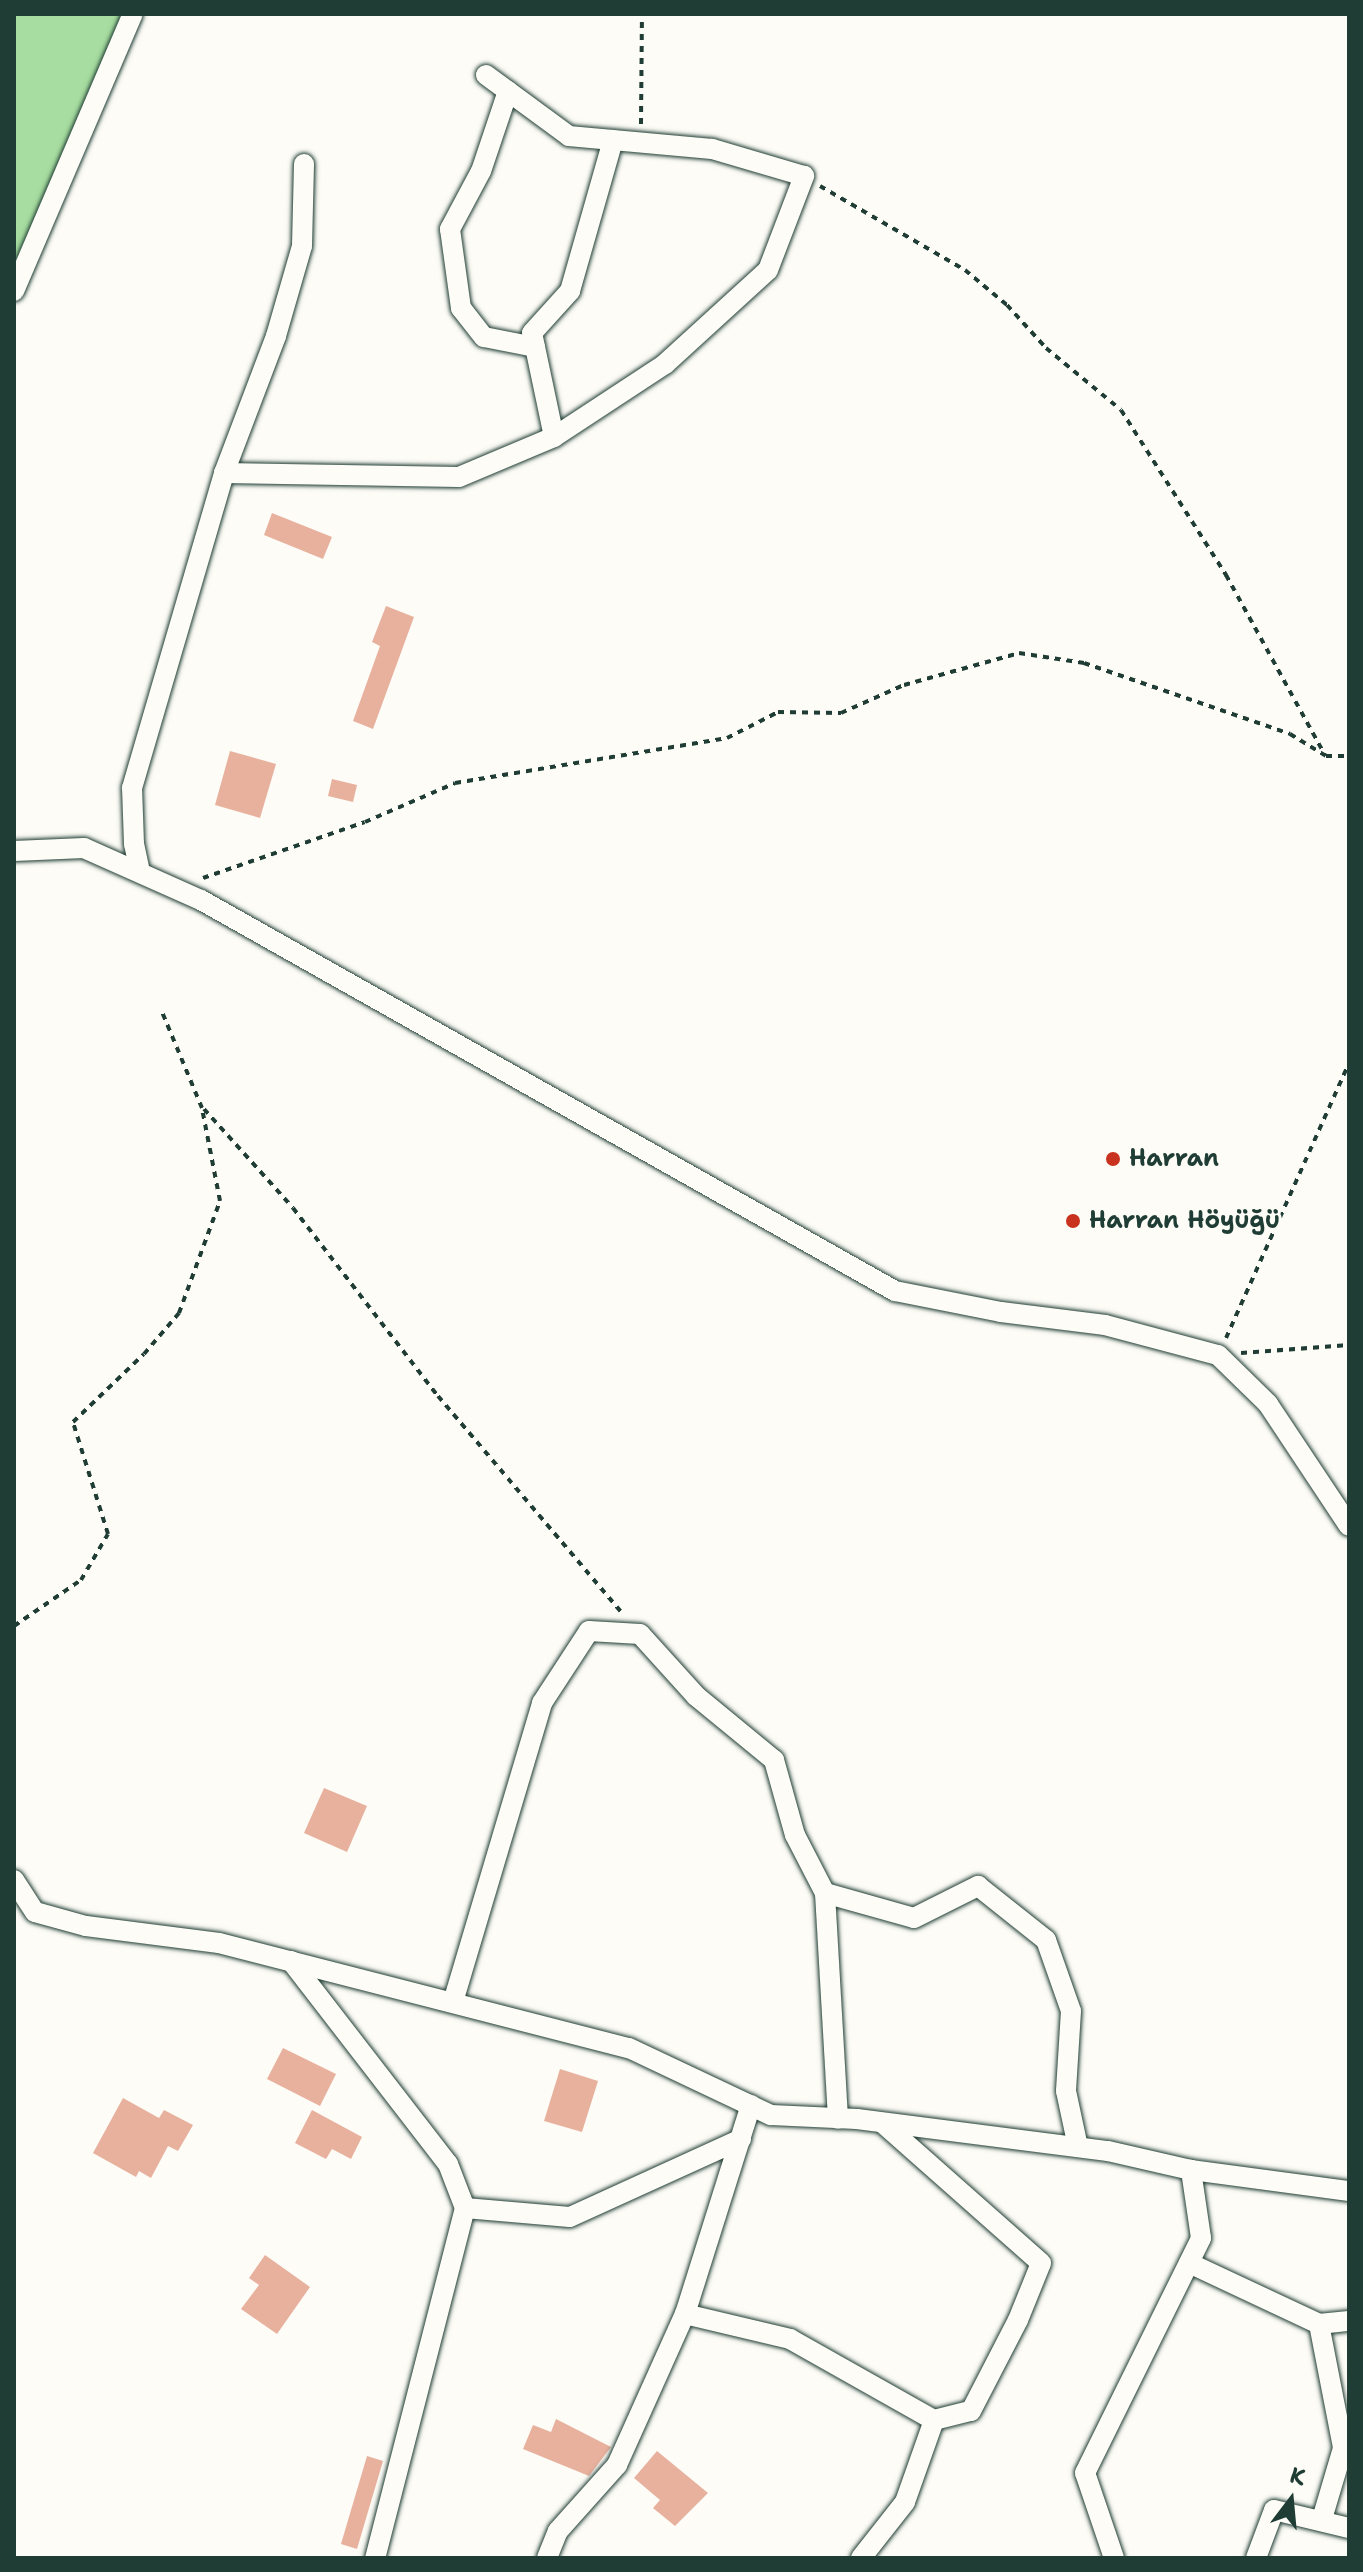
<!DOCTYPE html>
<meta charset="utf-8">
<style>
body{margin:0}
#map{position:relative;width:1363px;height:2572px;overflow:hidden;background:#fdfcf7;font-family:"Shantell Sans",sans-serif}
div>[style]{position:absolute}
.green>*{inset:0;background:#a7dda0}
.building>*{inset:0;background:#e8b19e}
.path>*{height:4px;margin-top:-2px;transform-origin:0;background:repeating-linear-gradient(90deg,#1f3d34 0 6px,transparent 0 12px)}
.roads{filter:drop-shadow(0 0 2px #1f3d34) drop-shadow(0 0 2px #1f3d34)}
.minor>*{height:20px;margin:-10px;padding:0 10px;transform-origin:10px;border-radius:10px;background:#fdfcf7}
.dots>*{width:22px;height:22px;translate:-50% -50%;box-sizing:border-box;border:4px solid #fdfcf7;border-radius:50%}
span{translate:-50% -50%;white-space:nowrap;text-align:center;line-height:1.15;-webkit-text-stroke:6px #fdfcf7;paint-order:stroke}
.poi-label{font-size:24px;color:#1f3d34;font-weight:700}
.left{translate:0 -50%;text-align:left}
.frame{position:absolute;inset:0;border:16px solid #1f3d34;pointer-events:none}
.north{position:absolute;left:1251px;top:2460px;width:80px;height:80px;-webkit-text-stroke:6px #fdfcf7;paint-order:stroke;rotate:16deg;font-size:22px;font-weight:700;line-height:32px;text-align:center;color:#1f3d34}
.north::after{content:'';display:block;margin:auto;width:28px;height:36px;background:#1f3d34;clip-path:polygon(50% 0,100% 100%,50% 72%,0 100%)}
</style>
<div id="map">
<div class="green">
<div style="clip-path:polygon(14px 14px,133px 14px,14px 291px)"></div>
</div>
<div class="building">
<div style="clip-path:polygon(272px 513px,332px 537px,323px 559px,264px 535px)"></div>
<div style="clip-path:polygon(386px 606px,414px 617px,373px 729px,353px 721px,380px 646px,372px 642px)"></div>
<div style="clip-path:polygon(230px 751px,276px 764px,260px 818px,215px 805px)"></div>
<div style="clip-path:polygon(332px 779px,357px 785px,353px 802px,328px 796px)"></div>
<div style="clip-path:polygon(324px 1788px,367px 1806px,347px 1852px,304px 1833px)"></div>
<div style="clip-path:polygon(283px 2048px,336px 2074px,320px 2106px,267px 2079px)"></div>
<div style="clip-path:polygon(560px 2069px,598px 2081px,582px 2132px,544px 2121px)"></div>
<div style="clip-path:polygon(123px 2098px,159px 2118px,164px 2110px,193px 2125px,178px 2151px,168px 2146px,151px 2178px,139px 2171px,136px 2177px,93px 2153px)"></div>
<div style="clip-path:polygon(312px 2110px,362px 2137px,351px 2159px,332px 2149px,326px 2159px,295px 2143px)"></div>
<div style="clip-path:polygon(265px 2255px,310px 2287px,277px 2334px,241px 2309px,259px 2285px,249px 2278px)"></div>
<div style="clip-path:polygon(556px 2419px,611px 2447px,589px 2476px,523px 2449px,533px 2425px,551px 2432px)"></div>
<div style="clip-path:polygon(657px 2451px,708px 2493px,675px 2526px,653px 2508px,660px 2500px,634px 2478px)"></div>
<div style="clip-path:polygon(367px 2456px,383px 2461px,357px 2549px,341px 2544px)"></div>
</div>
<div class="path">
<div style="left:641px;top:124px;width:110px;rotate:-89.5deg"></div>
<div style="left:820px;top:186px;width:168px;rotate:30.1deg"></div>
<div style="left:965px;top:270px;width:55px;rotate:39.8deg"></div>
<div style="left:1007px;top:305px;width:58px;rotate:47.8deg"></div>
<div style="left:1046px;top:348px;width:97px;rotate:39.6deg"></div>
<div style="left:1121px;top:410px;width:196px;rotate:57.5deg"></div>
<div style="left:1226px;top:575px;width:205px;rotate:61.2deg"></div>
<div style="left:203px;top:878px;width:171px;rotate:-19.1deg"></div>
<div style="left:365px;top:822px;width:98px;rotate:-23.4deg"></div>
<div style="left:455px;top:783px;width:276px;rotate:-9.4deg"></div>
<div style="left:727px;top:738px;width:57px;rotate:-27deg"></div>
<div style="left:778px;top:712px;width:63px;rotate:0.9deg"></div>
<div style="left:841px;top:713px;width:69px;rotate:-24deg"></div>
<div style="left:904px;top:685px;width:119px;rotate:-15.5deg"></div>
<div style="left:1019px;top:653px;width:66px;rotate:8.7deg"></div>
<div style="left:1084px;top:663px;width:218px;rotate:19deg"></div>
<div style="left:1290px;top:734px;width:42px;rotate:31.4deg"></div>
<div style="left:1326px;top:756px;width:23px"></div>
<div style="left:204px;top:1109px;width:133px;rotate:48deg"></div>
<div style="left:293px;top:1208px;width:237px;rotate:52.4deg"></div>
<div style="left:438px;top:1396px;width:285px;rotate:49.7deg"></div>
<div style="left:1226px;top:1338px;width:301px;rotate:-65.9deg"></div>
<div style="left:1241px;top:1353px;width:108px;rotate:-4.2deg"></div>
<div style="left:14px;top:1626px;width:81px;rotate:-34.5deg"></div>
<div style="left:81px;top:1580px;width:53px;rotate:-59.6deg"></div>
<div style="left:108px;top:1534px;width:117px;rotate:-107.4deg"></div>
<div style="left:73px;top:1422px;width:98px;rotate:-43.8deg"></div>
<div style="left:144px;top:1354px;width:54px;rotate:-49.5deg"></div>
<div style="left:179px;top:1313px;width:119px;rotate:-69.9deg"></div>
<div style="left:220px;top:1201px;width:95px;rotate:-101deg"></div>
<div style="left:202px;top:1108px;width:104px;rotate:-112.6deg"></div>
</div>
<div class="roads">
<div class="minor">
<div style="left:508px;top:91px;width:84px;rotate:108.6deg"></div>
<div style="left:481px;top:171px;width:66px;rotate:118.1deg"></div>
<div style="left:450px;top:229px;width:80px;rotate:82.1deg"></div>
<div style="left:461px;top:308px;width:37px;rotate:52deg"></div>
<div style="left:484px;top:337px;width:52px;rotate:11.1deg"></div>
<div style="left:14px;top:291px;width:301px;rotate:-66.8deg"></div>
<div style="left:554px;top:437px;width:106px;rotate:-101.9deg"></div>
<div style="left:532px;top:333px;width:57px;rotate:-47.9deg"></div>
<div style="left:570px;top:291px;width:157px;rotate:-74.1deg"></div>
<div style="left:224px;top:473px;width:147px;rotate:-69.2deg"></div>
<div style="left:276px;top:336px;width:94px;rotate:-73.9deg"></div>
<div style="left:302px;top:246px;width:82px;rotate:-88.6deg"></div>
<div style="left:14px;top:851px;width:70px;rotate:-2.5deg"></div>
<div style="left:84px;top:848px;width:128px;rotate:24deg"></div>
<div style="left:201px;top:900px;width:797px;rotate:29.4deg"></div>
<div style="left:895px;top:1291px;width:108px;rotate:11.2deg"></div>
<div style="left:1001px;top:1312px;width:105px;rotate:7.1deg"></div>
<div style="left:1105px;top:1325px;width:117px;rotate:14.9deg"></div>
<div style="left:1218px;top:1355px;width:70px;rotate:44.4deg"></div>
<div style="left:1268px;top:1404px;width:146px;rotate:56.4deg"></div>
<div style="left:140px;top:872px;width:29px;rotate:-102deg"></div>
<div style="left:134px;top:844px;width:56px;rotate:-92deg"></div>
<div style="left:132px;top:788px;width:328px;rotate:-73.7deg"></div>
<div style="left:224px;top:473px;width:235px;rotate:1deg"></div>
<div style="left:459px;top:477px;width:103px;rotate:-22.8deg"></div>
<div style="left:554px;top:437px;width:133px;rotate:-33.3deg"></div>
<div style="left:665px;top:364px;width:139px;rotate:-42.4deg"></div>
<div style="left:768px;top:270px;width:101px;rotate:-69deg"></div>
<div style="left:804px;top:176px;width:96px;rotate:-163.6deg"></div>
<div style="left:712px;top:149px;width:144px;rotate:-174.8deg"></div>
<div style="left:569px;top:136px;width:103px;rotate:-143.7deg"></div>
<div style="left:14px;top:1880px;width:38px;rotate:57deg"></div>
<div style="left:35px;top:1912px;width:53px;rotate:15.4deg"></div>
<div style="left:86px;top:1926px;width:134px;rotate:7.3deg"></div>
<div style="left:219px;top:1943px;width:423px;rotate:14.4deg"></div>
<div style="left:629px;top:2048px;width:157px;rotate:25.3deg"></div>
<div style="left:771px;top:2115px;width:86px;rotate:2.7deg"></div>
<div style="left:857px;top:2119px;width:253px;rotate:7.3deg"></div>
<div style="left:1108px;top:2151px;width:85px;rotate:12.9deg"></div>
<div style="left:1191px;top:2170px;width:159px;rotate:7.6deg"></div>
<div style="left:825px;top:1893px;width:226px;rotate:86.7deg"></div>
<div style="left:291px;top:1961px;width:257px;rotate:52.3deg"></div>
<div style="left:448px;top:2164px;width:47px;rotate:68.9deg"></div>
<div style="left:465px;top:2208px;width:361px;rotate:104.4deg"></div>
<div style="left:453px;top:2002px;width:312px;rotate:-73.4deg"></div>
<div style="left:542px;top:1703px;width:86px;rotate:-56.9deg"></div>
<div style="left:589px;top:1631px;width:51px;rotate:3.4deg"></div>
<div style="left:640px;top:1634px;width:84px;rotate:47.9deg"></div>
<div style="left:696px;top:1696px;width:101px;rotate:39.4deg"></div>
<div style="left:774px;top:1760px;width:78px;rotate:74.4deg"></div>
<div style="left:795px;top:1835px;width:65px;rotate:62.7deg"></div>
<div style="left:825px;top:1893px;width:92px;rotate:15.7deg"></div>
<div style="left:914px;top:1918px;width:72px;rotate:-26.6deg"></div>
<div style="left:978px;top:1886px;width:87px;rotate:38.5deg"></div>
<div style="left:1046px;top:1940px;width:75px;rotate:70.6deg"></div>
<div style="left:1071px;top:2011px;width:80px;rotate:93.6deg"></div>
<div style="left:1066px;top:2091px;width:57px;rotate:77.9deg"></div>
<div style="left:465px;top:2208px;width:105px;rotate:4.9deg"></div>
<div style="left:570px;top:2217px;width:188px;rotate:-24.5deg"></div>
<div style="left:1189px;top:2263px;width:144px;rotate:25.1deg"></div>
<div style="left:1319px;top:2324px;width:30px;rotate:-6deg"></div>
<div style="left:685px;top:2314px;width:108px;rotate:13.4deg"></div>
<div style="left:790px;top:2339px;width:165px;rotate:29.4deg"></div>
<div style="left:934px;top:2420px;width:38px;rotate:-14deg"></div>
<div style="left:971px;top:2411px;width:102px;rotate:-62.7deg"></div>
<div style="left:1018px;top:2320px;width:61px;rotate:-68deg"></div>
<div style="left:1041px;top:2263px;width:211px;rotate:-138.5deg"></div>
<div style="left:1319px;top:2324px;width:126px;rotate:79deg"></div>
<div style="left:1343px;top:2448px;width:6px"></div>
<div style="left:1322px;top:2519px;width:74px;rotate:-73.5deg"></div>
<div style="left:547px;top:2558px;width:29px;rotate:-68deg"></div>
<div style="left:558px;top:2531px;width:89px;rotate:-48.2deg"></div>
<div style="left:617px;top:2465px;width:166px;rotate:-65.8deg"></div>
<div style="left:685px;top:2314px;width:219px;rotate:-72.5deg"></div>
<div style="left:861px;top:2558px;width:71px;rotate:-51.8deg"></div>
<div style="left:905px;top:2502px;width:87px;rotate:-70.5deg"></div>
<div style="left:1114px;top:2558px;width:90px;rotate:-108.8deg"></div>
<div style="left:1085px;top:2473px;width:262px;rotate:-63.7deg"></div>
<div style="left:1201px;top:2238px;width:69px;rotate:-98.4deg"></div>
<div style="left:1256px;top:2558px;width:51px;rotate:-69.4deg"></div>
<div style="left:1274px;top:2510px;width:77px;rotate:13.5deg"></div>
</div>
</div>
<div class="dots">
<div style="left:1113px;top:1159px;background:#c8321e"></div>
<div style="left:1073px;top:1221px;background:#c8321e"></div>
</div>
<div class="poi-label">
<span class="left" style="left:1129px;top:1159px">Harran</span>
<span class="left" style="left:1089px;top:1221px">Harran Höyüğü</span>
</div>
<div class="frame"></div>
<div class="north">K</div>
</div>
